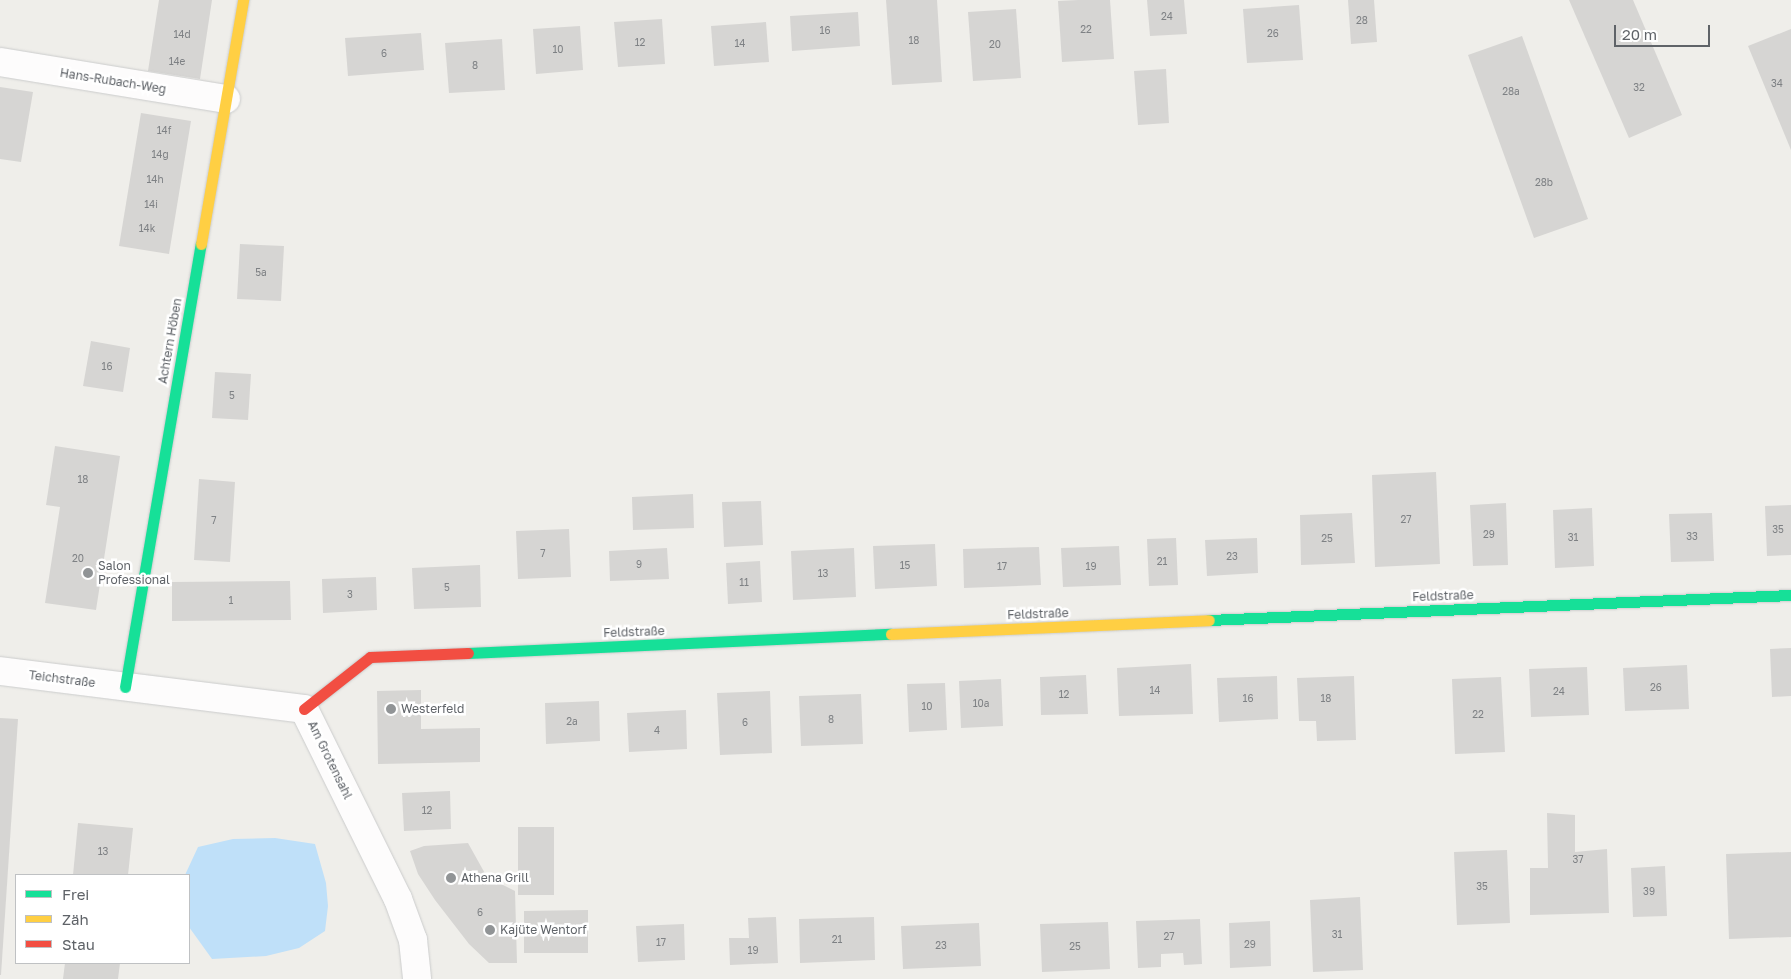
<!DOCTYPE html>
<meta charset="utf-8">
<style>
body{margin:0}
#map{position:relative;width:1791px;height:979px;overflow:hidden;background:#efeeea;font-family:"Golos Text",sans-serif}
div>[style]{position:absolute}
.water>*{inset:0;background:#bfe0f9}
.building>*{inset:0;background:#d6d5d3}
.roads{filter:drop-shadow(0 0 1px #cbcccc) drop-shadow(0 0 1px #cbcccc)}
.street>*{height:28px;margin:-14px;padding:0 14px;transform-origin:14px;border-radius:14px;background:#fdfcfc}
.fast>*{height:11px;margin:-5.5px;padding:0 5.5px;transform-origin:5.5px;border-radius:5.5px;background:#16e098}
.slow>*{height:11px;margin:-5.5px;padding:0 5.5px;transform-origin:5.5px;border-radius:5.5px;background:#ffcf43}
.jam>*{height:11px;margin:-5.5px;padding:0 5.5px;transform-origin:5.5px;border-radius:5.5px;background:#f24e42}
.dots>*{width:14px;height:14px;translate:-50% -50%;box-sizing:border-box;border:2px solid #fff;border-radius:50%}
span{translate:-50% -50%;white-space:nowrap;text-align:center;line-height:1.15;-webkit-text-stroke:5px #fff;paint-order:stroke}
.number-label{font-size:10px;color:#7e8184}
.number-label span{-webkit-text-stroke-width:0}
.street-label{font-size:12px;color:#5f6368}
.poi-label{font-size:12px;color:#5f6368}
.left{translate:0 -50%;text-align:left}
.legend{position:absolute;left:15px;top:874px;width:175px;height:90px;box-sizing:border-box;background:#fff;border:1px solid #bfc1c3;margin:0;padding:6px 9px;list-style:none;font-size:15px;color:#5f6368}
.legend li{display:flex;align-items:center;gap:10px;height:25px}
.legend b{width:25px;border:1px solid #bfc1c3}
.scale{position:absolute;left:1614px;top:25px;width:96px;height:22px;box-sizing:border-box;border:2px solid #5f6368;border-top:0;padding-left:6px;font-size:15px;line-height:18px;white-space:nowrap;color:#5f6368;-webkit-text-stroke:4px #fff;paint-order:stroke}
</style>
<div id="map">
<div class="water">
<div style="clip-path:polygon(275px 838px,315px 844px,326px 883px,328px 906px,325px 931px,299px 948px,266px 956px,212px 959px,189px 927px,189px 875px,185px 875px,198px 847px,233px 839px)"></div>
</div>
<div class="building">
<div style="clip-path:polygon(159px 0,212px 0,200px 79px,148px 71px)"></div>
<div style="clip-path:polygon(886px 0,937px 0,942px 82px,892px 85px)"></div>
<div style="clip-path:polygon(1078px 0,1110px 0,1114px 59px,1062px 62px,1058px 1px)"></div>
<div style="clip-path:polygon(1147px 0,1184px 0,1187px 34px,1150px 36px)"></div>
<div style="clip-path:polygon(1348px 0,1374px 0,1377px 42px,1351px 44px)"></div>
<div style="clip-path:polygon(1569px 0,1633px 0,1682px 115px,1629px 138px)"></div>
<div style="clip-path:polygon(1299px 5px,1303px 60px,1247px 63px,1243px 9px)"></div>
<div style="clip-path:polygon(1016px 9px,1021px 78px,973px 81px,968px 12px)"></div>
<div style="clip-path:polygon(858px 12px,860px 46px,792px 51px,790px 16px)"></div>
<div style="clip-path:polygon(662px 19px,665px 64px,618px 67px,614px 22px)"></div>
<div style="clip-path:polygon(766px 22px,769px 62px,714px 66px,711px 26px)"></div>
<div style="clip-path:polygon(580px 26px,583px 70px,536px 74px,533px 29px)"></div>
<div style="clip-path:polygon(1791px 29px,1791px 150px,1748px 46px)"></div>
<div style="clip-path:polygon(421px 33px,424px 70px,348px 76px,345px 38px)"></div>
<div style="clip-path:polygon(1522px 36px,1588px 219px,1534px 238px,1468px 55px)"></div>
<div style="clip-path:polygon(502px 39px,505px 90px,449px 93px,445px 43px)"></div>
<div style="clip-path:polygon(1166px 69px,1169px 123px,1138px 125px,1134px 71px)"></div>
<div style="clip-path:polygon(0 87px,33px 92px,21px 162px,0 159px)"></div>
<div style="clip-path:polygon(141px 113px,191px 121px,169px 254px,119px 246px)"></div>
<div style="clip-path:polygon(240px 244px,284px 246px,281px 301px,237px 299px)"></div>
<div style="clip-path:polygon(91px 341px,130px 348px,123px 392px,83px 386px)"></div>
<div style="clip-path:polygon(215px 372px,251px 374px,248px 420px,212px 418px)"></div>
<div style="clip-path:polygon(55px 446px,120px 456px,96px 610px,45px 603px,60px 507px,46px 505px)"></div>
<div style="clip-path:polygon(1436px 472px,1440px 564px,1375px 567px,1372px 475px)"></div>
<div style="clip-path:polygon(199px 479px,235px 482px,230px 562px,194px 560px)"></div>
<div style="clip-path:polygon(693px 494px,694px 528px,633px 530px,632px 497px)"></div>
<div style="clip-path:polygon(761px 501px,763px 545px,724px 547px,722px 502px)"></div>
<div style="clip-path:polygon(1506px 503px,1508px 565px,1473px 566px,1470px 505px)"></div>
<div style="clip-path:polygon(1791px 505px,1791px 555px,1767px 556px,1765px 506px)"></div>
<div style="clip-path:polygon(1592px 508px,1594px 566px,1555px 568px,1553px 510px)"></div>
<div style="clip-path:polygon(1352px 513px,1355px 563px,1301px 565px,1300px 515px)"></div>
<div style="clip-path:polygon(1712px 513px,1714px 561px,1671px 562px,1669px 514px)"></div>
<div style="clip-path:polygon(569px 529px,571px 577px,518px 579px,516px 531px)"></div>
<div style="clip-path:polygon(1176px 538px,1178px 585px,1149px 586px,1147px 539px)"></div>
<div style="clip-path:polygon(1257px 538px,1258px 573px,1207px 576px,1205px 540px)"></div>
<div style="clip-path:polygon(935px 544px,937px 586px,875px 589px,873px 546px)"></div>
<div style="clip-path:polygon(1119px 546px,1121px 585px,1063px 587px,1061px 548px)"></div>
<div style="clip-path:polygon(1039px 547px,1041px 585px,964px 588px,963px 549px)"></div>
<div style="clip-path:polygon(667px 548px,669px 579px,610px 581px,609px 551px)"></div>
<div style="clip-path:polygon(854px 548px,856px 597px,793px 600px,791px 551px)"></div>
<div style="clip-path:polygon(760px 561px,762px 602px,728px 604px,726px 563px)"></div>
<div style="clip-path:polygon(480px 565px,481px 607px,414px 609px,412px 568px)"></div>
<div style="clip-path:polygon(376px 577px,377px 610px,323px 613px,322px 579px)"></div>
<div style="clip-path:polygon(290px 581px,291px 620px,172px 621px,172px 582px)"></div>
<div style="clip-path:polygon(1791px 648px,1791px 696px,1772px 697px,1770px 649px)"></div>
<div style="clip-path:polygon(1191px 664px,1193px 714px,1119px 716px,1117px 668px)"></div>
<div style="clip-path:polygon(1687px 665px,1689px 709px,1625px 711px,1623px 668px)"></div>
<div style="clip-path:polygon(1587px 667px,1589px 715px,1531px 717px,1529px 669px)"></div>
<div style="clip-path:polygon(1086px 675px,1088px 714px,1041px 715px,1040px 677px)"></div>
<div style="clip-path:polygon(1277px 676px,1278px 719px,1219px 722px,1217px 678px)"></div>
<div style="clip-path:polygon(1354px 676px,1356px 740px,1317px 741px,1316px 721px,1299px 721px,1297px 678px)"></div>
<div style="clip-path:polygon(1501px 677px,1505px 752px,1455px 754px,1452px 679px)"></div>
<div style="clip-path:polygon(1001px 679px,1003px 726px,961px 728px,959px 681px)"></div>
<div style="clip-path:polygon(945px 683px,947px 730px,909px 732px,907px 684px)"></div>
<div style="clip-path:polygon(421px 690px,421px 729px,480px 728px,480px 762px,378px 764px,377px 691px)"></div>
<div style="clip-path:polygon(770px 691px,772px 753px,720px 755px,717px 693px)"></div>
<div style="clip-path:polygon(861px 694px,863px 744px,801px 746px,799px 696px)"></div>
<div style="clip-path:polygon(599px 701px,600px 741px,546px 744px,545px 703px)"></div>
<div style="clip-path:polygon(686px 710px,687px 749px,629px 752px,627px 713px)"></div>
<div style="clip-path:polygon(0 718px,18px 719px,1px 975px,0 975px)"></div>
<div style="clip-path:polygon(450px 791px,451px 829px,404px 831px,402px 793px)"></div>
<div style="clip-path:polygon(1547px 813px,1575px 815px,1575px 852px,1607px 849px,1609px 913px,1530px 915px,1530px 868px,1548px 868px)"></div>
<div style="clip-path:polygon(78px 823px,133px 828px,128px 875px,73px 875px)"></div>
<div style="clip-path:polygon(518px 827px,554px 827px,554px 895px,518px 895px)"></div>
<div style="clip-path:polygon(468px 843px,487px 877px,515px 891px,517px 963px,489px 963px,469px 944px,435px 900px,418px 874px,410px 851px,424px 846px)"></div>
<div style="clip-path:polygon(1507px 850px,1510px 923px,1457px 925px,1454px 852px)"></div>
<div style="clip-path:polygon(1791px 852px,1791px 937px,1729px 939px,1726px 854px)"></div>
<div style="clip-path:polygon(1665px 866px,1667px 916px,1633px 917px,1631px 868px)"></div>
<div style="clip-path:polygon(1360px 897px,1363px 970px,1313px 972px,1310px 900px)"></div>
<div style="clip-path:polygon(588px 910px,588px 953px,524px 953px,524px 911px)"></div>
<div style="clip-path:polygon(776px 917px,778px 963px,730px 965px,729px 938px,749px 938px,748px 918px)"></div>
<div style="clip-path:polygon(874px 917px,875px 960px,800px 963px,799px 919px)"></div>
<div style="clip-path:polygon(1200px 919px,1202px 964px,1184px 965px,1183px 953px,1161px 954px,1161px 967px,1138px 968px,1136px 921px)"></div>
<div style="clip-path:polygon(1270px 921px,1271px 966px,1230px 968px,1229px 923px)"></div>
<div style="clip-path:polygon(1108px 922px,1110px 969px,1042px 972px,1040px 924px)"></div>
<div style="clip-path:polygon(979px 923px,981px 966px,903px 969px,901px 926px)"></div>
<div style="clip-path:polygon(684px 924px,685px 960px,638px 962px,636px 926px)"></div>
<div style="clip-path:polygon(65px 963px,120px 963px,118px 979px,63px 979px)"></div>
</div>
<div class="roads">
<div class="street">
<div style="left:0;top:62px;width:229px;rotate:9.3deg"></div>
<div style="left:0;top:671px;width:306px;rotate:7.1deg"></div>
<div style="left:304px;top:709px;width:212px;rotate:63.7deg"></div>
<div style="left:398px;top:899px;width:44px;rotate:69.9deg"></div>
<div style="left:413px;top:940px;width:39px;rotate:84deg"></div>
</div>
<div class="fast">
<div style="left:1209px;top:620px;width:583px;rotate:-2.46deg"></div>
<div style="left:468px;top:653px;width:423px;rotate:-2.6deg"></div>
<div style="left:125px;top:687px;width:449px;rotate:-80.3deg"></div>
</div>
<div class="slow">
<div style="left:201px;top:244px;width:248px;rotate:-80.2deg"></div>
<div style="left:891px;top:634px;width:318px;rotate:-2.5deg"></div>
</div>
<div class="jam">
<div style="left:304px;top:709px;width:84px;rotate:-38.2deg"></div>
<div style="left:370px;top:657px;width:98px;rotate:-2.3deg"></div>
</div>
</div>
<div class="dots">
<div style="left:88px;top:573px;background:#919496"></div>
<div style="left:391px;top:709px;background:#919496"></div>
<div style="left:451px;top:878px;background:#919496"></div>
<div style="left:490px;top:930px;background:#919496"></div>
</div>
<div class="number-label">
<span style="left:1167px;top:17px">24</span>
<span style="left:1362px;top:21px">28</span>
<span style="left:1086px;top:30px">22</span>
<span style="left:825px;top:31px">16</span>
<span style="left:1273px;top:34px">26</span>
<span style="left:182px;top:35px">14d</span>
<span style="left:914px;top:41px">18</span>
<span style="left:640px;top:43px">12</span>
<span style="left:740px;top:44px">14</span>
<span style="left:995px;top:45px">20</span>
<span style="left:558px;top:50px">10</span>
<span style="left:384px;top:54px">6</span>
<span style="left:177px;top:62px">14e</span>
<span style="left:475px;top:66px">8</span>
<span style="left:1777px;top:84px">34</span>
<span style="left:1639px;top:88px">32</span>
<span style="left:1511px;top:92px">28a</span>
<span style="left:164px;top:131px">14f</span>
<span style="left:160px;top:155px">14g</span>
<span style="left:155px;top:180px">14h</span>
<span style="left:1544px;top:183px">28b</span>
<span style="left:151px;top:205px">14i</span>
<span style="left:147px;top:229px">14k</span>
<span style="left:261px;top:273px">5a</span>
<span style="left:107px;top:367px">16</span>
<span style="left:232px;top:396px">5</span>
<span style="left:83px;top:480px">18</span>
<span style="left:1406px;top:520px">27</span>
<span style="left:214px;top:521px">7</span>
<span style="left:1778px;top:530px">35</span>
<span style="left:1489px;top:535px">29</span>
<span style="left:1692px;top:537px">33</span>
<span style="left:1573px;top:538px">31</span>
<span style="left:1327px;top:539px">25</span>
<span style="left:543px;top:554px">7</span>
<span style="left:1232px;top:557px">23</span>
<span style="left:78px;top:559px">20</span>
<span style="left:1162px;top:562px">21</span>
<span style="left:639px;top:565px">9</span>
<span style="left:905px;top:566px">15</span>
<span style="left:1002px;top:567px">17</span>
<span style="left:1091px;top:567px">19</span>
<span style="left:823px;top:574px">13</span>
<span style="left:744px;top:583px">11</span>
<span style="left:447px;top:588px">5</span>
<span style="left:350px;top:595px">3</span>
<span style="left:231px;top:601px">1</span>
<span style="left:1656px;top:688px">26</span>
<span style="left:1155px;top:691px">14</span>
<span style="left:1559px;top:692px">24</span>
<span style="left:1064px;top:695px">12</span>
<span style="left:1248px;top:699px">16</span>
<span style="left:1326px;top:699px">18</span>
<span style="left:981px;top:704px">10a</span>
<span style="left:927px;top:707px">10</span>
<span style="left:1478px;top:715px">22</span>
<span style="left:831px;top:720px">8</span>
<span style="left:572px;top:722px">2a</span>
<span style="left:745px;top:723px">6</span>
<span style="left:657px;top:731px">4</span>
<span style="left:427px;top:811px">12</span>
<span style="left:103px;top:852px">13</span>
<span style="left:1578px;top:860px">37</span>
<span style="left:1482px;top:887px">35</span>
<span style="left:1649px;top:892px">39</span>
<span style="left:480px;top:913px">6</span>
<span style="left:1337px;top:935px">31</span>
<span style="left:1169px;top:937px">27</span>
<span style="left:837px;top:940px">21</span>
<span style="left:661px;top:943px">17</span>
<span style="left:1250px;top:945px">29</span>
<span style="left:941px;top:946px">23</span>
<span style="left:1075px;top:947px">25</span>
<span style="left:753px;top:951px">19</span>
</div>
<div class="street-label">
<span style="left:113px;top:81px;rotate:9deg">Hans-Rubach-Weg</span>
<span style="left:170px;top:341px;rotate:-80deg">Achtern Höben</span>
<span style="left:1443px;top:596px;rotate:-2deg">Feldstraße</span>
<span style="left:1038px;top:614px;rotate:-2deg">Feldstraße</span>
<span style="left:634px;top:632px;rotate:-2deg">Feldstraße</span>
<span style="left:62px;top:679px;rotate:7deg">Teichstraße</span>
<span style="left:330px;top:760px;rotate:64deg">Am Grotensahl</span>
</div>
<div class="poi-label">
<span class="left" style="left:98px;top:573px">Salon<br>Professional</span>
<span class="left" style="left:401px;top:709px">Westerfeld</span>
<span class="left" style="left:461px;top:878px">Athena Grill</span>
<span class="left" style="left:500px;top:930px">Kajüte Wentorf</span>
</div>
<ul class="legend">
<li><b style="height:6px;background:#16e098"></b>Frei</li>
<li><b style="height:6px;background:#ffcf43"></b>Zäh</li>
<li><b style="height:6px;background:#f24e42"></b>Stau</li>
</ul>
<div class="scale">20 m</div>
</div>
